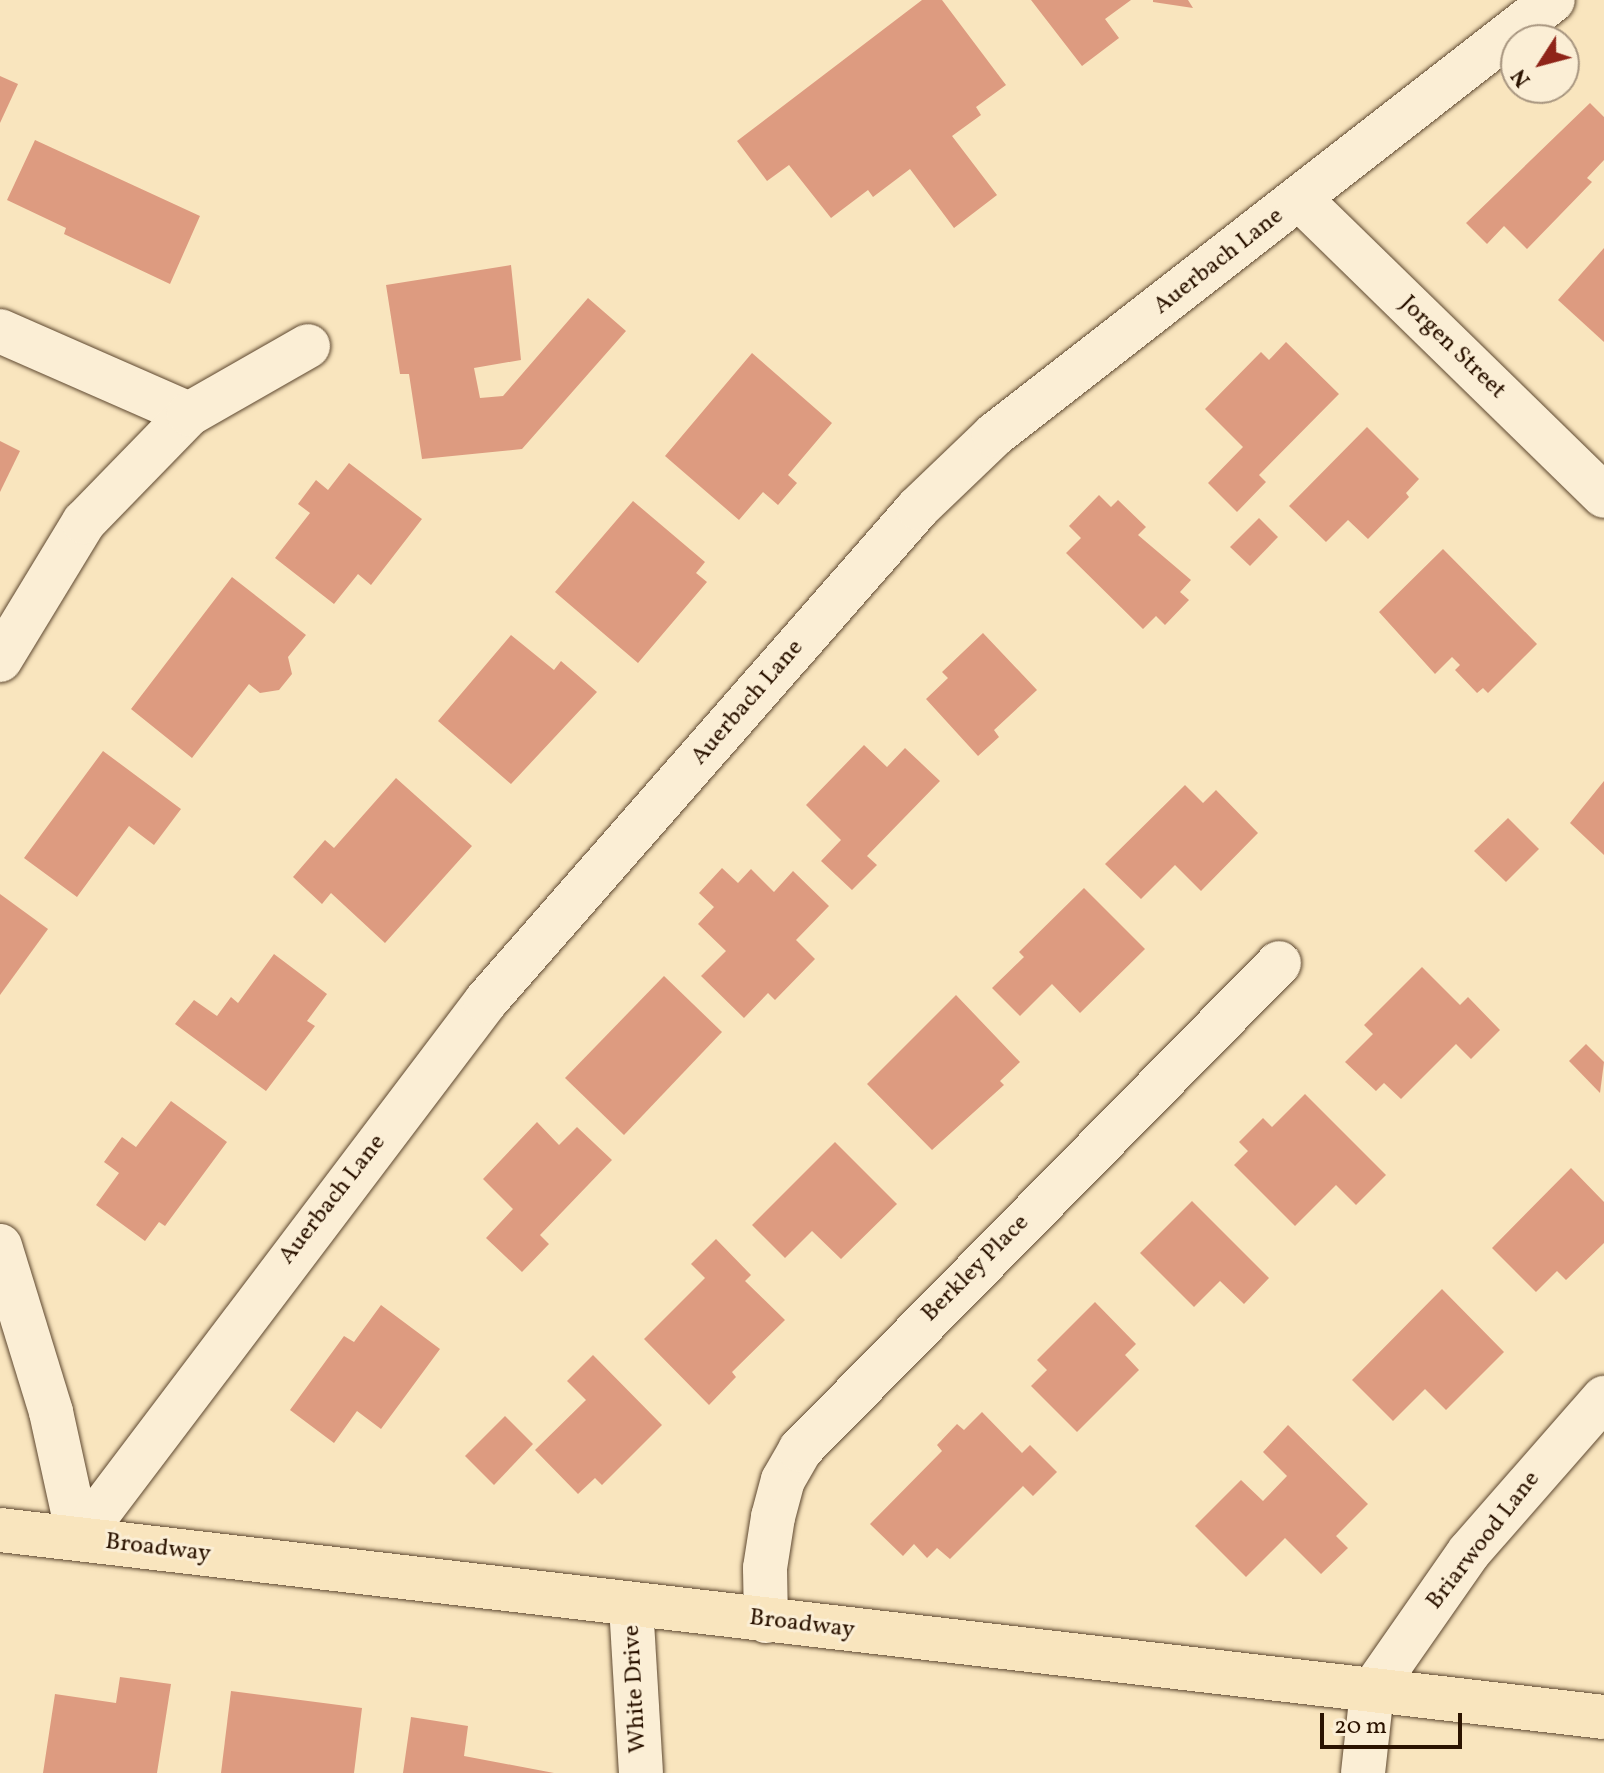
<!DOCTYPE html>
<style>
body{margin:0}
#map{position:relative;width:1604px;height:1773px;overflow:hidden;background:#f9e5be;font-family:Vollkorn,serif}
div>[style]{position:absolute}
.building>*{inset:0;background:#dd9b80}
.roads{filter:drop-shadow(0 0 2px #5e4830) drop-shadow(0 0 2px #5e4830)}
.minor>*{height:44px;margin:-22px;padding:0 22px;transform-origin:22px;border-radius:22px;background:#fbeed5}
.major>*{height:44px;margin:-22px;padding:0 22px;transform-origin:22px;border-radius:22px;background:#f9e5be}
span{translate:-50% -50%;white-space:nowrap;text-align:center;line-height:1.15;-webkit-text-stroke:6px #fbeed5;paint-order:stroke}
.street-label{font-size:24px;color:#2b1300}
.north{position:absolute;left:1500px;top:24px;width:80px;height:80px;box-sizing:border-box;background:#fbeed5;border:2px solid #a89680;border-radius:50%;rotate:234deg;font-size:22px;font-weight:700;line-height:32px;text-align:center;color:#2b1300}
.north::after{content:'';display:block;margin:auto;width:28px;height:36px;background:#8f2418;clip-path:polygon(50% 0,100% 100%,50% 72%,0 100%)}
.scale{position:absolute;left:1320px;top:1713px;width:142px;height:36px;box-sizing:border-box;border:4px solid #2b1300;border-top:0;padding-left:10px;font-size:24px;line-height:28px;white-space:nowrap;color:#2b1300;-webkit-text-stroke:6px #fbeed5;paint-order:stroke}
</style>
<div id="map">
<div class="building">
<div style="clip-path:polygon(922px 0,942px 0,1006px 85px,976px 107px,981px 115px,952px 136px,997px 195px,954px 228px,910px 169px,873px 197px,868px 190px,831px 218px,789px 165px,767px 181px,737px 141px)"></div>
<div style="clip-path:polygon(1031px 0,1131px 0,1105px 19px,1119px 38px,1082px 66px)"></div>
<div style="clip-path:polygon(1153px 0,1188px 0,1193px 8px,1153px 2px)"></div>
<div style="clip-path:polygon(0 76px,18px 84px,0 123px)"></div>
<div style="clip-path:polygon(1590px 103px,1604px 117px,1604px 160px,1587px 178px,1592px 182px,1527px 249px,1504px 226px,1487px 244px,1466px 223px)"></div>
<div style="clip-path:polygon(35px 140px,200px 216px,170px 284px,64px 234px,66px 228px,7px 200px)"></div>
<div style="clip-path:polygon(1604px 248px,1604px 342px,1558px 300px)"></div>
<div style="clip-path:polygon(511px 265px,521px 360px,474px 368px,480px 398px,503px 396px,588px 298px,626px 331px,522px 449px,422px 459px,409px 374px,400px 374px,386px 285px)"></div>
<div style="clip-path:polygon(1286px 342px,1339px 394px,1259px 475px,1266px 482px,1237px 512px,1208px 483px,1243px 447px,1205px 409px,1261px 352px,1269px 360px)"></div>
<div style="clip-path:polygon(752px 353px,832px 423px,788px 475px,797px 483px,778px 505px,763px 492px,739px 520px,665px 456px)"></div>
<div style="clip-path:polygon(1367px 427px,1419px 479px,1406px 493px,1409px 497px,1368px 539px,1348px 520px,1326px 542px,1289px 506px)"></div>
<div style="clip-path:polygon(0 441px,20px 451px,0 492px)"></div>
<div style="clip-path:polygon(349px 463px,422px 519px,371px 585px,358px 574px,334px 604px,275px 558px,310px 513px,298px 504px,316px 480px,328px 490px)"></div>
<div style="clip-path:polygon(1099px 495px,1111px 507px,1118px 500px,1146px 527px,1138px 535px,1191px 580px,1180px 592px,1189px 600px,1165px 625px,1156px 616px,1143px 629px,1066px 553px,1081px 538px,1069px 526px)"></div>
<div style="clip-path:polygon(633px 501px,705px 562px,696px 573px,707px 582px,638px 663px,555px 592px)"></div>
<div style="clip-path:polygon(1259px 518px,1278px 537px,1250px 566px,1230px 547px)"></div>
<div style="clip-path:polygon(1443px 549px,1537px 644px,1488px 693px,1483px 688px,1477px 693px,1455px 670px,1460px 665px,1452px 657px,1435px 674px,1379px 612px)"></div>
<div style="clip-path:polygon(232px 577px,306px 635px,288px 657px,292px 674px,279px 690px,260px 693px,249px 684px,192px 758px,131px 709px)"></div>
<div style="clip-path:polygon(983px 633px,1037px 690px,994px 730px,999px 737px,978px 756px,926px 699px,948px 678px,942px 672px)"></div>
<div style="clip-path:polygon(511px 635px,554px 670px,561px 661px,597px 692px,511px 784px,438px 721px)"></div>
<div style="clip-path:polygon(864px 745px,887px 767px,905px 748px,940px 781px,867px 856px,877px 865px,852px 890px,821px 861px,841px 840px,806px 805px)"></div>
<div style="clip-path:polygon(103px 751px,181px 809px,154px 845px,129px 826px,77px 897px,24px 858px)"></div>
<div style="clip-path:polygon(396px 778px,472px 846px,385px 943px,331px 893px,322px 904px,293px 877px,325px 840px,334px 848px)"></div>
<div style="clip-path:polygon(1604px 781px,1604px 855px,1570px 823px)"></div>
<div style="clip-path:polygon(1185px 785px,1203px 803px,1216px 790px,1258px 833px,1201px 891px,1175px 865px,1141px 899px,1105px 864px)"></div>
<div style="clip-path:polygon(1508px 818px,1539px 849px,1506px 882px,1474px 851px)"></div>
<div style="clip-path:polygon(722px 868px,738px 883px,751px 869px,774px 892px,793px 871px,829px 906px,796px 940px,815px 959px,775px 1000px,768px 993px,744px 1018px,701px 976px,726px 951px,698px 924px,714px 907px,699px 893px)"></div>
<div style="clip-path:polygon(1084px 888px,1145px 949px,1080px 1013px,1052px 984px,1020px 1016px,992px 988px,1024px 957px,1019px 952px)"></div>
<div style="clip-path:polygon(0 894px,48px 929px,0 995px)"></div>
<div style="clip-path:polygon(274px 954px,327px 994px,307px 1021px,315px 1026px,266px 1091px,175px 1024px,194px 1000px,217px 1016px,231px 997px,238px 1003px)"></div>
<div style="clip-path:polygon(1422px 967px,1460px 1005px,1468px 997px,1500px 1030px,1471px 1059px,1456px 1044px,1401px 1099px,1384px 1083px,1376px 1091px,1345px 1062px,1373px 1034px,1364px 1025px)"></div>
<div style="clip-path:polygon(664px 976px,722px 1032px,624px 1135px,565px 1078px)"></div>
<div style="clip-path:polygon(956px 995px,1020px 1062px,1000px 1081px,1004px 1085px,932px 1150px,867px 1084px)"></div>
<div style="clip-path:polygon(1586px 1044px,1604px 1062px,1600px 1093px,1569px 1061px)"></div>
<div style="clip-path:polygon(1305px 1094px,1386px 1175px,1356px 1205px,1336px 1185px,1295px 1226px,1234px 1165px,1248px 1151px,1239px 1142px,1263px 1118px,1272px 1127px)"></div>
<div style="clip-path:polygon(171px 1101px,227px 1142px,165px 1226px,159px 1222px,145px 1241px,96px 1205px,119px 1173px,104px 1162px,122px 1137px,136px 1147px)"></div>
<div style="clip-path:polygon(537px 1122px,559px 1145px,577px 1127px,612px 1160px,540px 1235px,549px 1244px,522px 1272px,486px 1238px,513px 1209px,483px 1179px)"></div>
<div style="clip-path:polygon(835px 1142px,897px 1204px,841px 1259px,812px 1231px,785px 1258px,752px 1225px)"></div>
<div style="clip-path:polygon(1571px 1168px,1604px 1202px,1604px 1243px,1566px 1280px,1557px 1271px,1536px 1292px,1492px 1248px)"></div>
<div style="clip-path:polygon(1192px 1201px,1269px 1278px,1244px 1304px,1220px 1281px,1194px 1307px,1140px 1253px)"></div>
<div style="clip-path:polygon(716px 1239px,751px 1275px,745px 1281px,785px 1320px,732px 1372px,736px 1377px,709px 1405px,644px 1339px,705px 1278px,691px 1264px)"></div>
<div style="clip-path:polygon(1442px 1289px,1504px 1352px,1446px 1410px,1425px 1389px,1393px 1421px,1352px 1380px)"></div>
<div style="clip-path:polygon(1095px 1302px,1136px 1344px,1125px 1355px,1139px 1370px,1077px 1432px,1031px 1386px,1047px 1370px,1037px 1360px)"></div>
<div style="clip-path:polygon(381px 1305px,440px 1349px,381px 1429px,357px 1411px,334px 1443px,290px 1410px,344px 1336px,354px 1342px)"></div>
<div style="clip-path:polygon(593px 1355px,662px 1425px,602px 1485px,595px 1478px,578px 1494px,535px 1450px,586px 1400px,567px 1381px)"></div>
<div style="clip-path:polygon(982px 1412px,1022px 1453px,1030px 1445px,1057px 1472px,1033px 1496px,1023px 1486px,950px 1559px,937px 1548px,927px 1558px,914px 1544px,903px 1556px,870px 1524px,942px 1451px,937px 1445px,957px 1424px,964px 1430px)"></div>
<div style="clip-path:polygon(505px 1416px,533px 1444px,494px 1485px,465px 1456px)"></div>
<div style="clip-path:polygon(1288px 1425px,1368px 1504px,1336px 1536px,1348px 1548px,1321px 1574px,1285px 1538px,1246px 1577px,1195px 1526px,1241px 1480px,1263px 1501px,1287px 1476px,1263px 1452px)"></div>
<div style="clip-path:polygon(120px 1677px,171px 1684px,157px 1773px,43px 1773px,55px 1694px,116px 1703px)"></div>
<div style="clip-path:polygon(231px 1691px,362px 1708px,354px 1773px,221px 1773px)"></div>
<div style="clip-path:polygon(411px 1717px,468px 1726px,464px 1756px,554px 1773px,403px 1773px)"></div>
</div>
<div class="roads">
<div class="minor">
<div style="left:1300px;top:199px;width:425px;rotate:44.3deg"></div>
<div style="left:0;top:331px;width:206px;rotate:23.7deg"></div>
<div style="left:0;top:660px;width:162px;rotate:-58.7deg"></div>
<div style="left:84px;top:522px;width:151px;rotate:-45.8deg"></div>
<div style="left:189px;top:414px;width:137px;rotate:-29.7deg"></div>
<div style="left:0;top:1246px;width:174px;rotate:72.9deg"></div>
<div style="left:51px;top:1412px;width:130px;rotate:77.6deg"></div>
<div style="left:79px;top:1539px;width:675px;rotate:-52.89deg"></div>
<div style="left:486px;top:1001px;width:655px;rotate:-48.77deg"></div>
<div style="left:918px;top:508px;width:105px;rotate:-43.8deg"></div>
<div style="left:994px;top:435px;width:708px;rotate:-37.89deg"></div>
<div style="left:631px;top:1605px;width:168px;rotate:86.6deg"></div>
<div style="left:766px;top:1621px;width:53px;rotate:-91.1deg"></div>
<div style="left:765px;top:1568px;width:52px;rotate:-81.1deg"></div>
<div style="left:773px;top:1517px;width:38px;rotate:-75deg"></div>
<div style="left:783px;top:1480px;width:34px;rotate:-60deg"></div>
<div style="left:800px;top:1450px;width:683px;rotate:-45.47deg"></div>
<div style="left:1363px;top:1773px;width:82px;rotate:-83.7deg"></div>
<div style="left:1372px;top:1691px;width:169px;rotate:-55.1deg"></div>
<div style="left:1469px;top:1552px;width:205px;rotate:-48.8deg"></div>
</div>
<div class="major">
<div style="left:0;top:1530px;width:1615px;rotate:6.65deg"></div>
</div>
</div>
<div class="street-label">
<span style="left:1219px;top:262px;rotate:-38deg">Auerbach Lane</span>
<span style="left:1452px;top:348px;rotate:44deg">Jorgen Street</span>
<span style="left:748px;top:703px;rotate:-49deg">Auerbach Lane</span>
<span style="left:333px;top:1200px;rotate:-52deg">Auerbach Lane</span>
<span style="left:976px;top:1269px;rotate:-45deg">Berkley Place</span>
<span style="left:1484px;top:1541px;rotate:-52deg">Briarwood Lane</span>
<span style="left:158px;top:1549px;rotate:7deg">Broadway</span>
<span style="left:802px;top:1625px;rotate:7deg">Broadway</span>
<span style="left:636px;top:1689px;rotate:-93deg">White Drive</span>
</div>
<div class="north">N</div>
<div class="scale">20 m</div>
</div>
